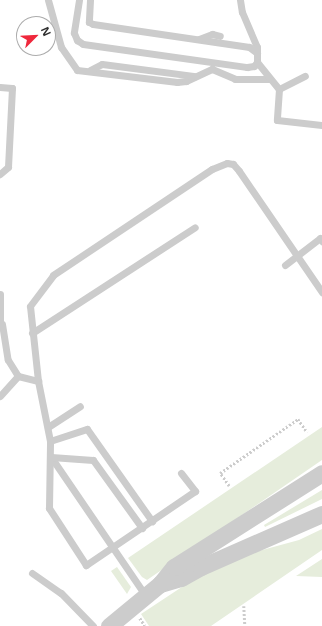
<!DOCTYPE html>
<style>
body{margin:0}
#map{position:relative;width:322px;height:626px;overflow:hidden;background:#fff;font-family:"Open Sans",sans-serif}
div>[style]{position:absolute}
.green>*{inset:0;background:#e6eddc}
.path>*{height:2.5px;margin-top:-1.25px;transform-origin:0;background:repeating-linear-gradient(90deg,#ccc 0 2px,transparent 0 4px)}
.service>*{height:7px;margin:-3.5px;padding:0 3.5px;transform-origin:3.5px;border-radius:3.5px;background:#ccc}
.tertiary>*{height:17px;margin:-8.5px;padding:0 8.5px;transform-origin:8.5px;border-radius:8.5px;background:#ccc}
span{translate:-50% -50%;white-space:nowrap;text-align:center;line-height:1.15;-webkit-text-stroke:4px #fff;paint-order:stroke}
.north{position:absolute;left:16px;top:16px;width:40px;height:40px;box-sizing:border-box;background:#fff;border:1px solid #acacac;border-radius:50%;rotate:66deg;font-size:11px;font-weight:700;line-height:16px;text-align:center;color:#2f2f2f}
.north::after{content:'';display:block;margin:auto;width:14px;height:18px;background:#ef283c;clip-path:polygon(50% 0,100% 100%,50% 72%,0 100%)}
</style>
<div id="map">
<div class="green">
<div style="clip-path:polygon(322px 427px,322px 460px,147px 580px,142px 577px,128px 558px)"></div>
<div style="clip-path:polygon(322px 490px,322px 499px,265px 527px,264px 525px)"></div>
<div style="clip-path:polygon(322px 529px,322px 550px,211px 626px,149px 626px,141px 614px,197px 577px,237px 557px,299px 540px)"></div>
<div style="clip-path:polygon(322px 559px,322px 577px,296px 576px)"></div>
<div style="clip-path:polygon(117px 567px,131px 587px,127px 594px,111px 571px)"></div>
</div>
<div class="path">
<div style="left:229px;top:486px;width:16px;rotate:-125deg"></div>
<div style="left:220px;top:473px;width:95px;rotate:-34.7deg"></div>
<div style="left:298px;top:419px;width:16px;rotate:55deg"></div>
<div style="left:244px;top:606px;width:20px;rotate:87deg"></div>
<div style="left:140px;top:618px;width:9px;rotate:58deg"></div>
</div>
<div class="service">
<div style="left:48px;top:0;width:49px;rotate:74.5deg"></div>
<div style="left:61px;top:47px;width:28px;rotate:55deg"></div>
<div style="left:77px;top:70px;width:101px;rotate:6.8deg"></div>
<div style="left:177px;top:82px;width:9px;rotate:-6deg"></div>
<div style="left:186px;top:81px;width:29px;rotate:-25deg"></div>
<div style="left:212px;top:69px;width:25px;rotate:23deg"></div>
<div style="left:235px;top:79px;width:35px"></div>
<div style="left:79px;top:0;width:33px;rotate:99deg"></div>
<div style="left:74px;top:33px;width:8px;rotate:67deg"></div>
<div style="left:77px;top:40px;width:7px;rotate:34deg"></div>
<div style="left:83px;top:44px;width:166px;rotate:8deg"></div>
<div style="left:247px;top:67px;width:7px;rotate:-8deg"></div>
<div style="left:254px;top:66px;width:5px;rotate:-53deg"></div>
<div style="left:90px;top:0;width:22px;rotate:93deg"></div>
<div style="left:89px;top:22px;width:4px;rotate:27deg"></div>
<div style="left:93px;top:24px;width:158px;rotate:8.4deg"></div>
<div style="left:249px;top:47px;width:10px;rotate:37deg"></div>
<div style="left:240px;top:0;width:12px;rotate:81deg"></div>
<div style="left:242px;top:12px;width:38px;rotate:67deg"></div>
<div style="left:257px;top:47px;width:15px;rotate:90deg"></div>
<div style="left:257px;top:62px;width:35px;rotate:51deg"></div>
<div style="left:279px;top:89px;width:31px;rotate:94deg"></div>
<div style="left:277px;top:120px;width:45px;rotate:6.3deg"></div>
<div style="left:199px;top:39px;width:14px;rotate:-21deg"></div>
<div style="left:212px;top:34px;width:8px;rotate:14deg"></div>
<div style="left:90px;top:70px;width:13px;rotate:-27deg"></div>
<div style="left:102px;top:64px;width:94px;rotate:7.4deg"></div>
<div style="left:0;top:87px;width:12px;rotate:5deg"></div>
<div style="left:12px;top:88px;width:79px;rotate:92.9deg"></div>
<div style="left:8px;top:167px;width:11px;rotate:139deg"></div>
<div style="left:279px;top:89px;width:29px;rotate:-27deg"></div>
<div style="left:285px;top:265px;width:44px;rotate:-37.6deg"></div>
<div style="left:320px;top:238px;width:4px;rotate:56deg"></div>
<div style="left:0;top:294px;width:33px;rotate:90deg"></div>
<div style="left:2px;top:324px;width:36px;rotate:81deg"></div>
<div style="left:8px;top:360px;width:19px;rotate:58deg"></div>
<div style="left:18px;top:376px;width:21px;rotate:14deg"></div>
<div style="left:32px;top:333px;width:194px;rotate:-33deg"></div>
<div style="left:0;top:396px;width:27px;rotate:-48deg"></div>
<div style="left:48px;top:427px;width:38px;rotate:-33deg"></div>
<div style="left:50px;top:441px;width:39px;rotate:-18deg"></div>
<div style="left:87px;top:429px;width:113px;rotate:54.8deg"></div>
<div style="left:51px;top:457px;width:167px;rotate:55.7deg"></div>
<div style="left:51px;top:457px;width:42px;rotate:4.1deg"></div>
<div style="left:93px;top:460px;width:84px;rotate:54.2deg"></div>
<div style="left:181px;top:473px;width:23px;rotate:52deg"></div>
<div style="left:195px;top:491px;width:132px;rotate:145.8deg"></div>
<div style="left:86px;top:565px;width:68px;rotate:-123deg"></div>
<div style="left:49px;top:508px;width:67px;rotate:-89.1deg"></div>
<div style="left:50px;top:441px;width:61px;rotate:-101.3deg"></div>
<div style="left:38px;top:381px;width:75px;rotate:-96.1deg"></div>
<div style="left:30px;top:306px;width:39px;rotate:-53deg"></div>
<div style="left:53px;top:275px;width:191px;rotate:-33.7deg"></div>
<div style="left:212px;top:169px;width:16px;rotate:-22deg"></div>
<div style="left:227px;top:163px;width:6px;rotate:9deg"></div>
<div style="left:233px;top:164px;width:9px;rotate:49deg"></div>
<div style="left:239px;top:171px;width:147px;rotate:55.6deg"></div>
<div style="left:32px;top:573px;width:35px;rotate:35deg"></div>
<div style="left:61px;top:593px;width:46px;rotate:45.9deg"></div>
</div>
<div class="tertiary">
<div style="left:160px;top:584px;width:22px;rotate:-16deg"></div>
<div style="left:181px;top:578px;width:23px;rotate:-29deg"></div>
<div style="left:201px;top:567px;width:132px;rotate:-23.7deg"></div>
<div style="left:109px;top:626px;width:66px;rotate:-39.5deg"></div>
<div style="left:160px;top:584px;width:22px;rotate:-51deg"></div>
<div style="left:174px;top:567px;width:175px;rotate:-32.4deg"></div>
</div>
<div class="north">N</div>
</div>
